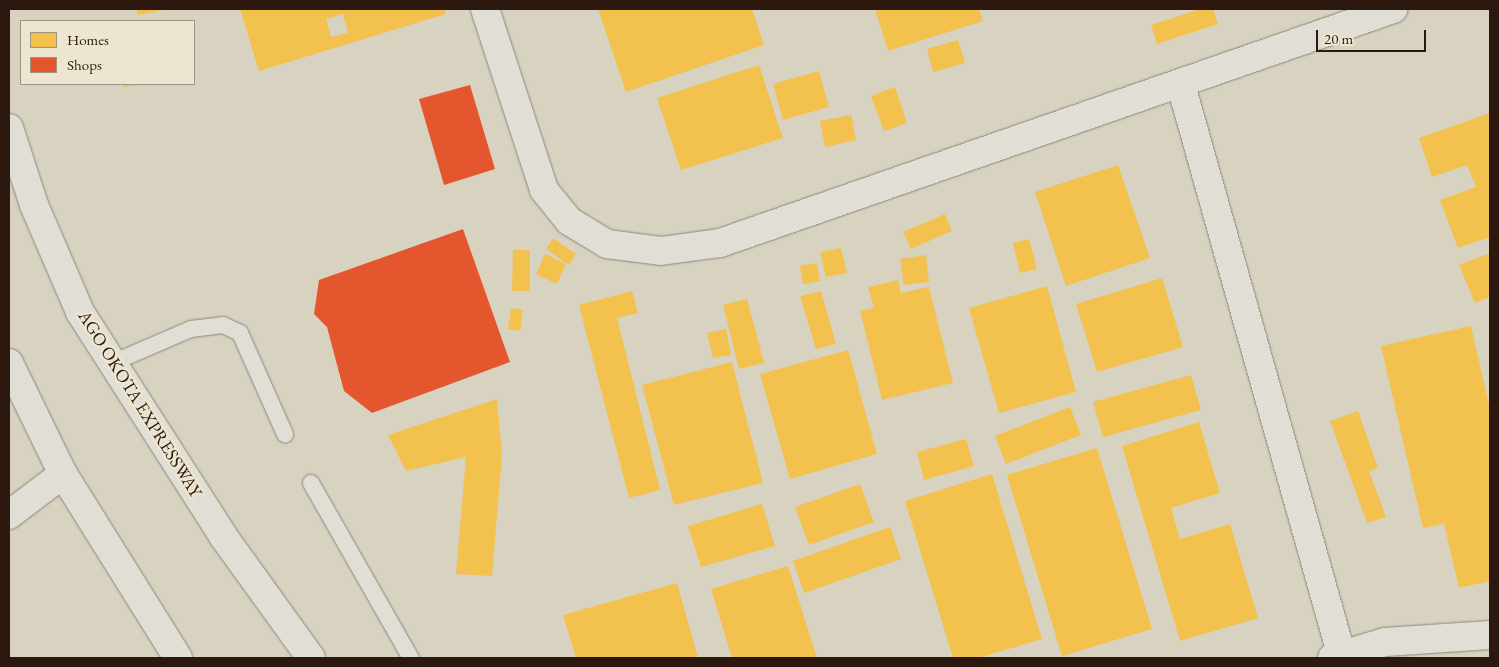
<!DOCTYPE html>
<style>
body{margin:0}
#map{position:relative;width:1499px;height:667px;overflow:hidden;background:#d8d3c1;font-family:"EB Garamond",serif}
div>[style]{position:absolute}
.homes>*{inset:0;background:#f2c14e}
.shops>*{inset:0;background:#e4572e}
.roads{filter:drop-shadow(0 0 1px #8d877c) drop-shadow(0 0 1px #8d877c)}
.service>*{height:16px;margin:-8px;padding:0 8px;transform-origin:8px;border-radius:8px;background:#e1dfd5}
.minor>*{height:28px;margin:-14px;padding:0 14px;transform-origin:14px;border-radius:14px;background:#e1dfd5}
.secondary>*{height:28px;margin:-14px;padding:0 14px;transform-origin:14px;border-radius:14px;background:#e1dfd5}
span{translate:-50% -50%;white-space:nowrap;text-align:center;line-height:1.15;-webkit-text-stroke:5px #ece6d0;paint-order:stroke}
.street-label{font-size:18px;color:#2c180f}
.frame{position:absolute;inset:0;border:10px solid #2c180f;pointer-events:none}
.legend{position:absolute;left:20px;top:20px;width:175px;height:65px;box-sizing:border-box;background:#ece6d0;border:1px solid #9f9483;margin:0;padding:6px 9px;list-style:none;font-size:15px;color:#2c180f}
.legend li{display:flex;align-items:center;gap:10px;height:25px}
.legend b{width:25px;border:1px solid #9f9483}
.scale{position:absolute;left:1316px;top:30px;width:110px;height:22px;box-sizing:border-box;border:2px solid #2c180f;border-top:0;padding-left:6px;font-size:15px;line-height:18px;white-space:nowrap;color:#2c180f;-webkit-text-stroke:4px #ece6d0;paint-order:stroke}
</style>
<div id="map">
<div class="homes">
<div style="clip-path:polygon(136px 9px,164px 9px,164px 10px,138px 15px)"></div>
<div style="clip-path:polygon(evenodd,240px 9px,444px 9px,446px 14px,259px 71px,240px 9px,343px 14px,348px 33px,331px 37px,326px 19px,343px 14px)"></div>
<div style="clip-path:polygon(598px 9px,752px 9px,764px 45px,626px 92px)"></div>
<div style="clip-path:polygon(875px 9px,979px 9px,983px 21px,888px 51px)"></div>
<div style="clip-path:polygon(1200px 9px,1213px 9px,1218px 24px,1157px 44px,1151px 25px)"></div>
<div style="clip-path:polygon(958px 40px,965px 63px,933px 72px,927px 49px)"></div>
<div style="clip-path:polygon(759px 65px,783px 138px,681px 170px,657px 98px)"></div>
<div style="clip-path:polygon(819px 71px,829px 107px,783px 120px,773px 84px)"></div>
<div style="clip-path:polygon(123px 84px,141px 84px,141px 85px,123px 87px)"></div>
<div style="clip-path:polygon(895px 87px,907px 123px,884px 131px,871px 96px)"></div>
<div style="clip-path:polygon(1490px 113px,1490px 237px,1458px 248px,1440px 200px,1476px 187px,1467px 165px,1432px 177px,1419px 138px)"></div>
<div style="clip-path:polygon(851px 115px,856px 140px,825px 147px,820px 121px)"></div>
<div style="clip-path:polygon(1118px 165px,1150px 258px,1066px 286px,1035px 192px)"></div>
<div style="clip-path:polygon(945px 214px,952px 231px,911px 249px,903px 232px)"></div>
<div style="clip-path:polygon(553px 238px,576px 254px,569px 265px,546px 249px)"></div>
<div style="clip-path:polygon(1029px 239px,1037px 269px,1020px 273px,1013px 243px)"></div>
<div style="clip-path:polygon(841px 248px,847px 273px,826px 277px,820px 252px)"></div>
<div style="clip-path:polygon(513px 250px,530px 250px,530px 291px,512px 291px)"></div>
<div style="clip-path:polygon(1490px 253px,1490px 297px,1475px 303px,1459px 265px)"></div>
<div style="clip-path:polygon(545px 254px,566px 264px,557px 284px,536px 274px)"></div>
<div style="clip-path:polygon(926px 255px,929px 282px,904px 285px,900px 259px)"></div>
<div style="clip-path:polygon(817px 263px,820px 281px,803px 284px,800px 266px)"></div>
<div style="clip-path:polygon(1162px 278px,1183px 347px,1097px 372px,1076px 304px)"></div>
<div style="clip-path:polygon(898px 280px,901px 293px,929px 287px,953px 383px,882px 400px,860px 311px,874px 308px,868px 287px)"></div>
<div style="clip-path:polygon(1047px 286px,1076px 392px,999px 413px,969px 308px)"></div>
<div style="clip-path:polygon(632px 291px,638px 313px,617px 318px,660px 490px,629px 498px,579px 305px)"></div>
<div style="clip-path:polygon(821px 291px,836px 344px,816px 349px,800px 296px)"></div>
<div style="clip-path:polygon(747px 299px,764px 363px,739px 369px,723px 305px)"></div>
<div style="clip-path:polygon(511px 308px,523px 310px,520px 331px,508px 329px)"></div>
<div style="clip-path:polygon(1471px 326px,1490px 409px,1490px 581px,1459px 588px,1444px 524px,1423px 528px,1381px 346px)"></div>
<div style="clip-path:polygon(726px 329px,731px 355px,713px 358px,707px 333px)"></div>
<div style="clip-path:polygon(848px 350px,877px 454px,790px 479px,760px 374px)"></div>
<div style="clip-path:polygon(732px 362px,763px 483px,674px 505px,642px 385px)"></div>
<div style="clip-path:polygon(1191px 375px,1201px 410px,1103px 437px,1093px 402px)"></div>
<div style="clip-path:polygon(497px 399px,502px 455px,492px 576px,456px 574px,466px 457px,406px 471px,388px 435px)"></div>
<div style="clip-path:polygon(1070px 407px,1081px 435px,1006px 464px,995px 436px)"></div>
<div style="clip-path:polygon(1358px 411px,1378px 468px,1369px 471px,1386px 517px,1367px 523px,1330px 421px)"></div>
<div style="clip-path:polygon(1199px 422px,1220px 493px,1171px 508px,1180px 539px,1230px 524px,1258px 618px,1180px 641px,1122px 446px)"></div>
<div style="clip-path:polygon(966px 439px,974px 466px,924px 480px,917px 452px)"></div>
<div style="clip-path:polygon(1097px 448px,1152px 629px,1062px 656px,1007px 475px)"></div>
<div style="clip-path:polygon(992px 474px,1042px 639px,978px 658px,953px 658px,905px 501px)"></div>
<div style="clip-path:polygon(860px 484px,874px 522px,809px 545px,795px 507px)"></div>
<div style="clip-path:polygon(762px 504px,775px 546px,701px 567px,688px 526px)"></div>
<div style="clip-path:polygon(890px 527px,901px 559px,804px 593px,793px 561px)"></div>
<div style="clip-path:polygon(788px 566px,817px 658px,732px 658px,711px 589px)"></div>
<div style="clip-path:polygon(677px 583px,698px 658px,576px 658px,563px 615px)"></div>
</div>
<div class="shops">
<div style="clip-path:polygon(470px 85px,495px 169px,444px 185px,419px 99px)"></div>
<div style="clip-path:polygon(463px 229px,510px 362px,372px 413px,344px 391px,327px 327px,314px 314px,319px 280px)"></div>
</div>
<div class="roads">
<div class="service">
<div style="left:112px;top:363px;width:86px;rotate:-23.3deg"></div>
<div style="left:191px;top:329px;width:32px;rotate:-7deg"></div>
<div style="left:223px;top:325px;width:19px;rotate:25deg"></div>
<div style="left:240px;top:333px;width:111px;rotate:66deg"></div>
<div style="left:311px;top:483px;width:202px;rotate:60.3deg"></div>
</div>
<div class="minor">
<div style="left:485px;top:9px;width:190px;rotate:71.9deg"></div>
<div style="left:544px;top:190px;width:40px;rotate:51deg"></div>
<div style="left:569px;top:221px;width:44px;rotate:31.2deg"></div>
<div style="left:607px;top:244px;width:54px;rotate:7.4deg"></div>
<div style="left:661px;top:251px;width:60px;rotate:-7.7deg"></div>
<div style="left:720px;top:243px;width:713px;rotate:-19.17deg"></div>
<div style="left:1181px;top:85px;width:590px;rotate:74.27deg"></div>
<div style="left:9px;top:515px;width:68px;rotate:-37.2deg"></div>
<div style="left:1332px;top:658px;width:55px;rotate:-16.8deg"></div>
<div style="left:1385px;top:642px;width:105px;rotate:-3.8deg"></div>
</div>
<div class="secondary">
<div style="left:9px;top:128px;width:81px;rotate:72deg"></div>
<div style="left:34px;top:205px;width:116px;rotate:66.7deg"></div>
<div style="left:80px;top:312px;width:266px;rotate:57.4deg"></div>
<div style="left:223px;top:536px;width:150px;rotate:54.2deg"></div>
<div style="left:9px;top:363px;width:123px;rotate:64.1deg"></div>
<div style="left:63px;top:474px;width:217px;rotate:58deg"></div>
</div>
</div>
<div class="street-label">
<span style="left:140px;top:404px;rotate:58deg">AGO OKOTA EXPRESSWAY</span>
</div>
<div class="frame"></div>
<ul class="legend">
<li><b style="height:14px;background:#f2c14e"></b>Homes</li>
<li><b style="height:14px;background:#e4572e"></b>Shops</li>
</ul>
<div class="scale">20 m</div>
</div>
